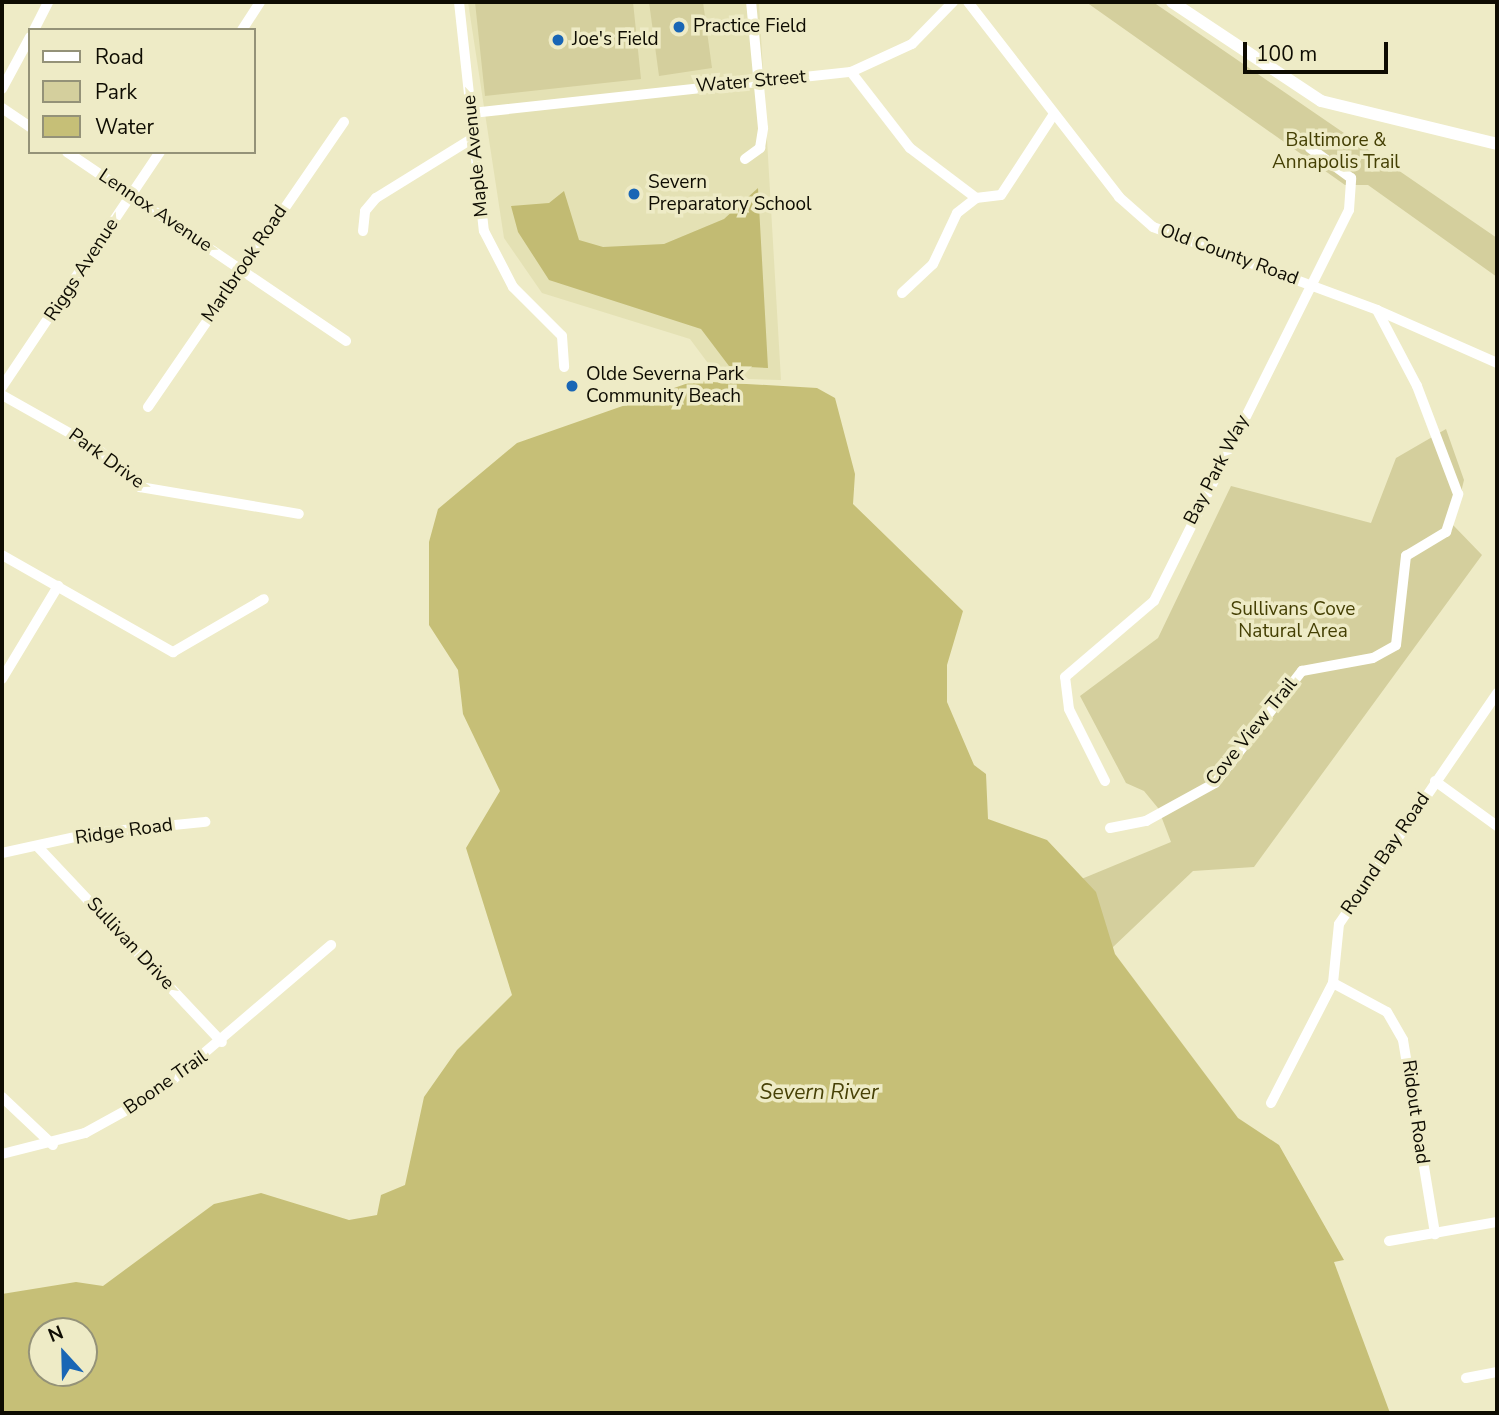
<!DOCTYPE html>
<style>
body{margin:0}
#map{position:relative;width:1499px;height:1415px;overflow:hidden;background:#eeebc6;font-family:"Nunito Sans",sans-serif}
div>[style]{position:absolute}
.built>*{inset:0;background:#e4e1b4}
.green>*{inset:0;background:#d4cf9d}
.forest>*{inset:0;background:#c2bb73}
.water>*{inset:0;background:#c6bf77}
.minor>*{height:10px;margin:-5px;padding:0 5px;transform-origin:5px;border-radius:5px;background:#fff}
.tertiary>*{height:12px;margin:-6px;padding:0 6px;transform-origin:6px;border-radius:6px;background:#fff}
.dots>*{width:19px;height:19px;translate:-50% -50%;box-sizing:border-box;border:4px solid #eeebc6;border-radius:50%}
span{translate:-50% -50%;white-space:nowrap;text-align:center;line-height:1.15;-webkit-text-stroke:7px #eeebc6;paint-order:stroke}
.poi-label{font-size:19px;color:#0e0c02}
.left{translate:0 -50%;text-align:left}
.street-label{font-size:19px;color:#0e0c02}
.park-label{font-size:19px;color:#443f03}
.water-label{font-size:21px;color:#474106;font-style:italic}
.frame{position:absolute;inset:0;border:4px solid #0e0c02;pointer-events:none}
.legend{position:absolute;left:28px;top:28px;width:228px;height:126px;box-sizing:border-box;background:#eeebc6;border:2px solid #949278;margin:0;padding:9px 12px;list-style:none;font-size:21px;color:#0e0c02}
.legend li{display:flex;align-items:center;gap:14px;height:35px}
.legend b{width:35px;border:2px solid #949278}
.north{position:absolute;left:28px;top:1317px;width:70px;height:70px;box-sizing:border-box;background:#eeebc6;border:2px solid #949278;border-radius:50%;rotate:338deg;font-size:19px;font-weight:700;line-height:28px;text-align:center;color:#0e0c02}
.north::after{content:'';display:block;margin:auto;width:24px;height:32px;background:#1966b5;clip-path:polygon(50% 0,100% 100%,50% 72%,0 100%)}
.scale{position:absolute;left:1243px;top:42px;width:145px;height:32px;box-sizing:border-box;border:4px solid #0e0c02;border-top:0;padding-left:9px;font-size:21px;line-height:24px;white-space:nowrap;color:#0e0c02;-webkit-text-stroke:5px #eeebc6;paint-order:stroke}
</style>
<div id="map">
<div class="built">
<div style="clip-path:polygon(468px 2px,759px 2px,781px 380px,719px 378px,690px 339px,542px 293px,504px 238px)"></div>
</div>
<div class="green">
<div style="clip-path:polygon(475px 2px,633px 2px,641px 79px,485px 96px)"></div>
<div style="clip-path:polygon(649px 2px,703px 2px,712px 68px,659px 76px)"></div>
<div style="clip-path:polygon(1086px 2px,1153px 2px,1497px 238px,1497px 277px,1368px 185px,1345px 185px)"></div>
<div style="clip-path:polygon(1446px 429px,1464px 480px,1453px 525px,1482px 555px,1254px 867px,1193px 871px,1112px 948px,1079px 880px,1171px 842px,1158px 808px,1144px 791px,1126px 783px,1080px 696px,1158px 638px,1231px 486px,1371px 523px,1396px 458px)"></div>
</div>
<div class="forest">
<div style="clip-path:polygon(758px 188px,768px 368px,729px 366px,701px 329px,549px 280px,518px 232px,511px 206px,549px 203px,564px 191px,579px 240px,603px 247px,664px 244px,724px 219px)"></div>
</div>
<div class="water">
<div style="clip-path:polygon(evenodd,694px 381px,817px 388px,835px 398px,855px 474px,853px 504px,963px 611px,947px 665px,947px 702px,974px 765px,986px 774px,988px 819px,1047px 840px,1096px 892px,1115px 954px,1238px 1118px,1279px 1145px,1344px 1260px,1334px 1262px,1390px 1413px,2px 1413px,2px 1294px,76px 1282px,103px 1286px,214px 1204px,261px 1193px,349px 1220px,377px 1215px,381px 1195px,405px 1185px,424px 1097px,457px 1050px,512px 995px,466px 848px,500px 791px,463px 714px,458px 670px,429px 625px,429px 542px,438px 509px,517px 443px,694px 381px,84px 1331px,84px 1373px,42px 1373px,42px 1331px,84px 1331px)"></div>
</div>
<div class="minor">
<div style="left:459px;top:2px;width:230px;rotate:83.8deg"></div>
<div style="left:484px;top:231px;width:63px;rotate:62.6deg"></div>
<div style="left:513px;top:287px;width:69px;rotate:45deg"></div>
<div style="left:562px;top:336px;width:31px;rotate:86deg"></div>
<div style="left:968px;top:2px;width:247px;rotate:52.2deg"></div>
<div style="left:1119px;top:197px;width:45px;rotate:41.4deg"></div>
<div style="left:1153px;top:227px;width:239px;rotate:20.3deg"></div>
<div style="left:1377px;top:310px;width:131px;rotate:23.8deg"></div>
<div style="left:34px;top:30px;width:31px;rotate:-63deg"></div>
<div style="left:242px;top:30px;width:33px;rotate:-57deg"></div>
<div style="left:851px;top:72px;width:96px;rotate:52.2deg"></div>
<div style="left:910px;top:148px;width:83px;rotate:37.1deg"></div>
<div style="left:976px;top:198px;width:25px;rotate:-7deg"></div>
<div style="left:1001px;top:195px;width:97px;rotate:-56.8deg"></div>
<div style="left:2px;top:89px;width:59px;rotate:-61.7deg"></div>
<div style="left:2px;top:108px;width:34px;rotate:34deg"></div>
<div style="left:472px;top:113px;width:381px;rotate:-6.2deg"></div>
<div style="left:851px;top:72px;width:67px;rotate:-24.7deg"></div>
<div style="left:912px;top:44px;width:59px;rotate:-45.7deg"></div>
<div style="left:67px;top:152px;width:337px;rotate:34.1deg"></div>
<div style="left:745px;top:159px;width:19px;rotate:-36deg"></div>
<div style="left:760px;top:148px;width:20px;rotate:-81deg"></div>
<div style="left:763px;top:128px;width:127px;rotate:-95.4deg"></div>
<div style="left:363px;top:231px;width:20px;rotate:-84deg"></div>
<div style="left:365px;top:211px;width:17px;rotate:-50deg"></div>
<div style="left:376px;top:198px;width:114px;rotate:-31.7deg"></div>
<div style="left:902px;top:293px;width:42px;rotate:-43.1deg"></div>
<div style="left:933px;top:264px;width:56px;rotate:-64.8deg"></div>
<div style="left:957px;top:213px;width:24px;rotate:-38deg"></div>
<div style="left:2px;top:387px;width:283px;rotate:-56.1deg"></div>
<div style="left:2px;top:395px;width:110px;rotate:29.4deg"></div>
<div style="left:98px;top:449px;width:57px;rotate:42.1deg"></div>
<div style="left:140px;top:487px;width:161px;rotate:9.6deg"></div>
<div style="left:148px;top:407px;width:346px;rotate:-55.5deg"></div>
<div style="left:2px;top:555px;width:197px;rotate:29.6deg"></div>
<div style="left:173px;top:652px;width:105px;rotate:-30.2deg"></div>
<div style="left:2px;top:679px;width:109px;rotate:-58.9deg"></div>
<div style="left:1105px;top:781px;width:80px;rotate:-116.6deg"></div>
<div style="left:1069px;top:709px;width:32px;rotate:-97deg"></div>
<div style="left:1065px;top:677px;width:117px;rotate:-40.5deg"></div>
<div style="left:1154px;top:601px;width:437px;rotate:-63.5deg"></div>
<div style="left:1349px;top:210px;width:32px;rotate:-86deg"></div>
<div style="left:1351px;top:178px;width:51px;rotate:-143.8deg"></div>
<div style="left:1435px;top:781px;width:77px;rotate:36deg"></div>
<div style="left:1110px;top:828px;width:37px;rotate:-11deg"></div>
<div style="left:1146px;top:821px;width:79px;rotate:-28.8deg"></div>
<div style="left:1215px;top:783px;width:142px;rotate:-52.2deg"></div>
<div style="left:1302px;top:671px;width:72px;rotate:-10.4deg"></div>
<div style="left:1373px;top:658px;width:26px;rotate:-29deg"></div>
<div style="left:1396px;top:645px;width:90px;rotate:-83.6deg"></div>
<div style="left:1406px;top:556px;width:47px;rotate:-31deg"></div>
<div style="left:1446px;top:532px;width:40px;rotate:-72deg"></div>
<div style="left:1458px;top:494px;width:116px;rotate:-110.8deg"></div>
<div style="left:1417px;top:386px;width:86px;rotate:-117.8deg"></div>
<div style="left:38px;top:847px;width:268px;rotate:46.7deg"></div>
<div style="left:2px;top:853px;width:94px;rotate:-12.3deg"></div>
<div style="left:94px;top:833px;width:112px;rotate:-5.7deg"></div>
<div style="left:1333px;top:983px;width:61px;rotate:28.2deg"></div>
<div style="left:1387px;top:1012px;width:32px;rotate:60deg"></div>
<div style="left:1403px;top:1040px;width:197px;rotate:80.6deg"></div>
<div style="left:2px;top:1097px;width:70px;rotate:43.3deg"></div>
<div style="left:1271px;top:1103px;width:135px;rotate:-62.7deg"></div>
<div style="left:1333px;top:983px;width:59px;rotate:-84.2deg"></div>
<div style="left:1339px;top:924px;width:280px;rotate:-55.6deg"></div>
<div style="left:2px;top:1154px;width:86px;rotate:-14.2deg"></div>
<div style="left:85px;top:1133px;width:81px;rotate:-28.8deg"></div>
<div style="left:156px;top:1094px;width:230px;rotate:-40.4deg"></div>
<div style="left:1389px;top:1241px;width:110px;rotate:-10deg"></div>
<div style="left:1466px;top:1378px;width:32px;rotate:-11deg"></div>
</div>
<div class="tertiary">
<div style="left:1172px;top:2px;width:179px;rotate:33.6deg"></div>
<div style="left:1321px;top:101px;width:181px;rotate:13.7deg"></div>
</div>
<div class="dots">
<div style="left:679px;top:27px;background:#1966b5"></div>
<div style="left:558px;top:40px;background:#1966b5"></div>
<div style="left:634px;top:194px;background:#1966b5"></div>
<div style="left:572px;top:386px;background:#1966b5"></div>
</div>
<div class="poi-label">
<span class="left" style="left:693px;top:27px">Practice Field</span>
<span class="left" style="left:572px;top:40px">Joe's Field</span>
<span class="left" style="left:648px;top:194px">Severn<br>Preparatory School</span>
<span class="left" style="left:586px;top:386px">Olde Severna Park<br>Community Beach</span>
</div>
<div class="street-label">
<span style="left:751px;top:82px;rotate:-5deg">Water Street</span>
<span style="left:476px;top:156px;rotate:-96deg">Maple Avenue</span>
<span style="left:155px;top:211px;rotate:34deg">Lennox Avenue</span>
<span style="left:1229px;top:255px;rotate:20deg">Old County Road</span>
<span style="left:245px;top:264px;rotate:-56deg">Marlbrook Road</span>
<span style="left:82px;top:270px;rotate:-57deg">Riggs Avenue</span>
<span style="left:106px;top:459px;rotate:36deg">Park Drive</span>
<span style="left:1217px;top:470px;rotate:-63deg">Bay Park Way</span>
<span style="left:1252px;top:732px;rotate:-51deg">Cove View Trail</span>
<span style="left:124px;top:832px;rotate:-8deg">Ridge Road</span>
<span style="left:1386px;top:854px;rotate:-56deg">Round Bay Road</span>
<span style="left:130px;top:944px;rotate:47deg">Sullivan Drive</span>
<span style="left:166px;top:1083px;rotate:-35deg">Boone Trail</span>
<span style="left:1415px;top:1112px;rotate:82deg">Ridout Road</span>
</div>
<div class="park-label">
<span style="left:1336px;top:152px">Baltimore &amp;<br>Annapolis Trail</span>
<span style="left:1293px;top:621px">Sullivans Cove<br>Natural Area</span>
</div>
<div class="water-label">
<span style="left:819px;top:1092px">Severn River</span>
</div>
<div class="frame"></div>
<ul class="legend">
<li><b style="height:9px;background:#fff"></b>Road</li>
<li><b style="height:19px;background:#d4cf9d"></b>Park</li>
<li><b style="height:19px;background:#c6bf77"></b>Water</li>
</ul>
<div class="north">N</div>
<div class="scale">100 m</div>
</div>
